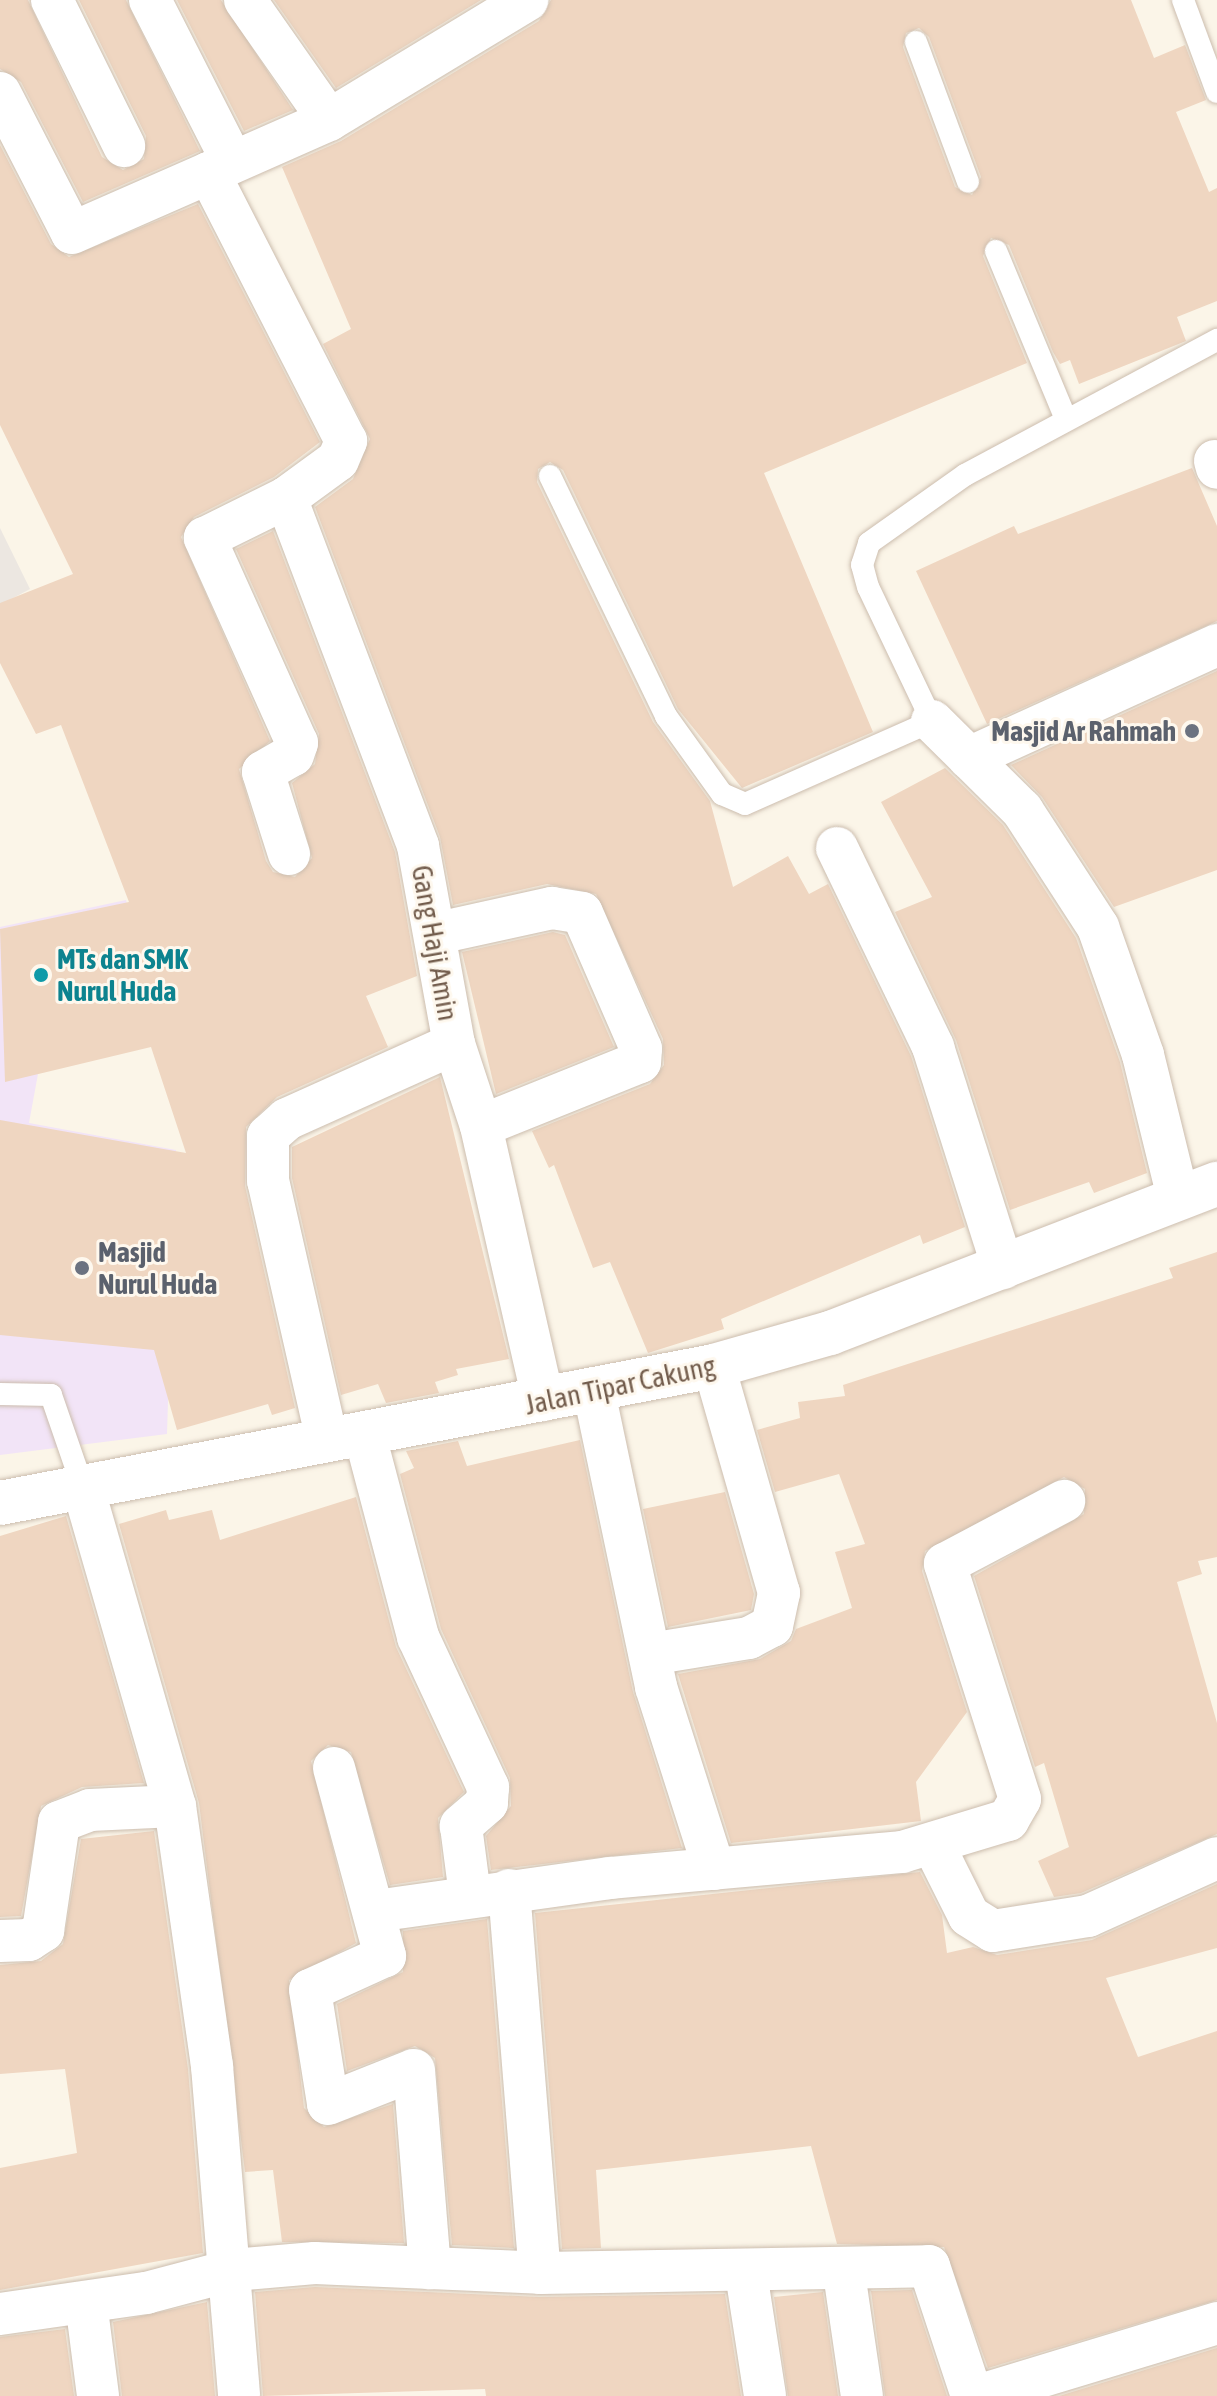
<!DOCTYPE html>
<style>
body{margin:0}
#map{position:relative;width:1217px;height:2396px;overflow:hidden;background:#fbf5e8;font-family:"Asap Condensed",sans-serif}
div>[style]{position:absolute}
.industrial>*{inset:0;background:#ece7e1}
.education>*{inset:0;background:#f2e4f7}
.building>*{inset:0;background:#efd6c1}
.roads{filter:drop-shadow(0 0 2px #ccbdae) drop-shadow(0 0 2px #ccbdae)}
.lane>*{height:22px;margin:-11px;padding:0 11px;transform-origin:11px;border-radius:11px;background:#fff}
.street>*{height:42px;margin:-21px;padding:0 21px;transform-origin:21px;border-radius:21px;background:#fff}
.secondary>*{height:44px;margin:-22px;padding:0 22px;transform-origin:22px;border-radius:22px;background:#fff}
.dots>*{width:22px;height:22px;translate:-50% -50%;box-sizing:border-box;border:4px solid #fef8ee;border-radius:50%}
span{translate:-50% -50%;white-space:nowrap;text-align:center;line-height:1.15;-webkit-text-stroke:6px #fef8ee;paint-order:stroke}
.worship-label{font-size:28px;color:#5b616d;font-weight:700}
.right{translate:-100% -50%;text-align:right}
.left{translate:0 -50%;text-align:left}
.street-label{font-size:28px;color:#735d4d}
.culture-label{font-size:28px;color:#0d838f;font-weight:700}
</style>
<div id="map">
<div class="industrial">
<div style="clip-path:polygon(0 528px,30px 589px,0 605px)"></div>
</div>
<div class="education">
<div style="clip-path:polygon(126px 900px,141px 964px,40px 1063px,29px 1123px,176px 1150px,167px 1434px,0 1455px,0 927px)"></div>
</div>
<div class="building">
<div style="clip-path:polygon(0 0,28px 0,102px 157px,123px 170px,144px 159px,146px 136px,79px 0,126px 0,200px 151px,83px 202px,21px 82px,0 69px)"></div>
<div style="clip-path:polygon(177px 0,221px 0,293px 110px,244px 131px)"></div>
<div style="clip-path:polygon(274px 0,481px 0,336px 88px)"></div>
<div style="clip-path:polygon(evenodd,551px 0,1131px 0,1154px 58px,1185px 45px,1206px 100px,1176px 112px,1209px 192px,1217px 188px,1217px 301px,1177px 317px,1186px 341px,1079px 384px,1070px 360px,1060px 364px,1053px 352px,1009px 245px,991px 238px,983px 256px,1027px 363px,764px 473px,873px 732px,742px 788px,678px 709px,563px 470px,550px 462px,538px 469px,537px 482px,653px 722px,710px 801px,733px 887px,788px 856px,809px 894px,828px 884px,911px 1056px,965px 1227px,923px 1244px,920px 1235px,721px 1319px,724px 1329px,648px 1353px,610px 1262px,593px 1268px,554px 1165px,549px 1168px,532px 1131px,650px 1084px,664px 1065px,663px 1039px,596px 894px,547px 884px,453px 905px,440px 837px,315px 507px,353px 479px,370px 439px,323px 344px,351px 329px,282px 167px,341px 141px,539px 21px,551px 0,919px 28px,929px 37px,981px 177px,972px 195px,955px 187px,903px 47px,906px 33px,919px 28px)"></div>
<div style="clip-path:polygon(0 145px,51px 244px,69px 257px,198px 204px,320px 442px,274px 477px,194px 517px,181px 537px,270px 741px,239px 769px,266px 861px,273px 872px,295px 877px,312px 858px,292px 783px,315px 764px,319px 734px,236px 549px,273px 531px,395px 852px,417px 976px,366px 996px,388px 1047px,277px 1097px,246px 1127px,245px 1186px,295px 1408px,272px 1415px,268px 1404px,177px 1430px,154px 1350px,0 1335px,0 1120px,186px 1153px,151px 1047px,5px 1082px,0 929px,129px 902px,61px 725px,36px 734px,0 663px,0 603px,73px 574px,0 425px)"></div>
<div style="clip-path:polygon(1192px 468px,1217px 526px,1217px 621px,987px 724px,916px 571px,1014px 526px,1018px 534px)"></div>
<div style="clip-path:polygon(1217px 671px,1217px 870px,1114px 907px,1042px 797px,1011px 765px)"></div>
<div style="clip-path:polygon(945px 768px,1003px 825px,1076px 938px,1120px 1062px,1147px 1173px,1094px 1193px,1089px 1182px,1010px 1210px,956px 1040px,895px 912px,932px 897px,881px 802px)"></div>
<div style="clip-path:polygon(553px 932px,565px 935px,614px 1047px,496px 1094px,462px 952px)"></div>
<div style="clip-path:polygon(440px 1077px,509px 1359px,456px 1369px,458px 1375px,435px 1382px,439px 1393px,386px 1403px,378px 1384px,341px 1395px,292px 1178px,292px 1147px)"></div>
<div style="clip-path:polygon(1217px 1252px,1217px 1557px,1198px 1561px,1202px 1574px,1177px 1582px,1217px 1723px,1217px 1834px,1081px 1893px,1054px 1897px,1038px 1861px,1069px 1847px,1044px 1763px,1035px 1767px,974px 1576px,1084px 1514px,1085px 1489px,1064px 1477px,925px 1551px,922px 1571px,967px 1712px,916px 1782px,921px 1821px,731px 1843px,678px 1674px,760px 1659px,791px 1641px,796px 1629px,852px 1608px,835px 1552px,865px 1544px,839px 1474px,775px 1492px,757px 1430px,800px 1418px,798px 1402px,845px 1396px,843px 1385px,1173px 1278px,1169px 1268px)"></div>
<div style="clip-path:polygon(580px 1440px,633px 1692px,682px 1848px,491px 1870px,486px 1836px,511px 1806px,510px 1778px,441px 1629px,400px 1474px,414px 1468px,406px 1451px,458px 1441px,467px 1466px)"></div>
<div style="clip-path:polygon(725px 1492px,754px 1594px,751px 1610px,668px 1627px,643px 1509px)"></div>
<div style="clip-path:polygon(356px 1497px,396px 1647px,464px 1792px,438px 1818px,443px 1877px,390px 1885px,351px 1752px,328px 1745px,311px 1761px,356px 1943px,289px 1980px,304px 2108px,324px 2127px,393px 2104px,404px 2243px,282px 2242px,273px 2170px,245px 2172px,199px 1803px,119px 1524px,166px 1510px,169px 1520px,212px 1510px,220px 1540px)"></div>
<div style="clip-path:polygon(66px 1516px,144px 1783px,82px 1787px,41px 1806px,21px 1916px,0 1917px,0 1536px)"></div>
<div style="clip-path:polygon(154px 1831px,188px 2069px,203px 2253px,0 2290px,0 2168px,77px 2153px,65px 2069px,0 2074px,0 1965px,41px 1961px,63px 1944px,81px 1839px)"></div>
<div style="clip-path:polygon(920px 1872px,942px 1915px,947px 1953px,973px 1947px,997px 1955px,1092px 1940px,1217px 1884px,1217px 1948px,1106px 1978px,1138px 2057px,1217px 2031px,1217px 2300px,988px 2368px,944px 2247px,837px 2244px,811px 2146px,596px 2170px,601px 2248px,562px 2249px,535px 1913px)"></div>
<div style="clip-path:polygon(487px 1919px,514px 2248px,452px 2245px,435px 2058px,415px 2046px,347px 2071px,337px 2004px,403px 1972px,403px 1931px)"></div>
<div style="clip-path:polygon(315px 2287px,539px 2297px,725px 2294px,741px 2396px,486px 2396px,485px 2389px,263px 2396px,255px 2292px)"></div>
<div style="clip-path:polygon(912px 2290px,947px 2396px,885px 2396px,871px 2291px)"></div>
<div style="clip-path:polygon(823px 2292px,838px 2396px,788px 2396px,774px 2297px)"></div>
<div style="clip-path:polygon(207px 2302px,215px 2396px,122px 2396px,113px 2322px)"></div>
<div style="clip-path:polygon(65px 2329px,74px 2396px,0 2396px,0 2337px)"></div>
<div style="clip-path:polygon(1217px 2348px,1217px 2396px,1059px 2396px)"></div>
</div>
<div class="roads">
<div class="lane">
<div style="left:1183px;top:0;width:98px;rotate:69.7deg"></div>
<div style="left:916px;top:42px;width:149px;rotate:69.6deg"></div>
<div style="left:996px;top:251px;width:182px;rotate:67.4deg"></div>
<div style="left:550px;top:476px;width:267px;rotate:64.2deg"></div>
<div style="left:666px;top:716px;width:96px;rotate:54.3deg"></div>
<div style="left:722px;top:794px;width:25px;rotate:23deg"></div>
<div style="left:745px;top:804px;width:205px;rotate:-23.9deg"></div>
<div style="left:932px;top:721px;width:148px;rotate:-115.5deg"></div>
<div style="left:868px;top:587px;width:23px;rotate:-105deg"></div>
<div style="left:862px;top:565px;width:23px;rotate:-72deg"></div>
<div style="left:869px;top:543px;width:118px;rotate:-35.3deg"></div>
<div style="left:965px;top:475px;width:286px;rotate:-28.2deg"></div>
<div style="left:0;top:1394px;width:51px;rotate:1.1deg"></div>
<div style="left:51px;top:1395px;width:102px;rotate:71deg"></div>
</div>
<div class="street">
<div style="left:52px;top:0;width:163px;rotate:63.7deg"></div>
<div style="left:150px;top:0;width:181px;rotate:63deg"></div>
<div style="left:245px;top:0;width:146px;rotate:55deg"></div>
<div style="left:0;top:93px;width:157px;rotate:62.8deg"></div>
<div style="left:72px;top:233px;width:150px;rotate:-23.7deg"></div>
<div style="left:1215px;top:461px;width:7px;rotate:74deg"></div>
<div style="left:286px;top:498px;width:372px;rotate:69.2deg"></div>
<div style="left:418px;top:846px;width:201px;rotate:79.7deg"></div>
<div style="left:454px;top:1044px;width:86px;rotate:71.8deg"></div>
<div style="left:481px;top:1126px;width:281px;rotate:77.2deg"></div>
<div style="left:932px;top:721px;width:127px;rotate:44.7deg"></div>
<div style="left:1022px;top:810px;width:140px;rotate:57deg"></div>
<div style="left:1098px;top:927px;width:136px;rotate:70.6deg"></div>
<div style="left:1143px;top:1055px;width:146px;rotate:76.2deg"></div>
<div style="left:969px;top:758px;width:273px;rotate:-24.5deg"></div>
<div style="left:837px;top:848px;width:221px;rotate:64.2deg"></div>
<div style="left:933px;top:1047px;width:232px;rotate:72.4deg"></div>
<div style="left:289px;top:854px;width:86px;rotate:-107.6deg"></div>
<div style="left:263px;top:772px;width:34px;rotate:-30deg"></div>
<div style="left:293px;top:755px;width:13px;rotate:-72deg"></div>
<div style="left:297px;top:743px;width:225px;rotate:-114.2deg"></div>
<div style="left:205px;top:538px;width:90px;rotate:-26.3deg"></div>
<div style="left:286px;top:498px;width:64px;rotate:-36.2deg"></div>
<div style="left:338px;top:460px;width:21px;rotate:-67deg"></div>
<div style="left:346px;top:441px;width:301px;rotate:-117.1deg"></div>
<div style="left:209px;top:173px;width:131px;rotate:-23.8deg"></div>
<div style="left:329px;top:120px;width:232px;rotate:-31.2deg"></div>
<div style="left:438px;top:933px;width:117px;rotate:-12.4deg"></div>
<div style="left:552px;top:908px;width:30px;rotate:9deg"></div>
<div style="left:582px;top:913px;width:148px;rotate:66.5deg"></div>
<div style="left:641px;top:1049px;width:13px;rotate:94deg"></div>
<div style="left:640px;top:1062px;width:171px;rotate:158.1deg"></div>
<div style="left:594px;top:1392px;width:301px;rotate:78.1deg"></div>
<div style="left:656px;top:1687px;width:191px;rotate:72.3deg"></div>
<div style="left:365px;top:1436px;width:208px;rotate:75.2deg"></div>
<div style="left:418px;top:1637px;width:166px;rotate:65deg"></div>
<div style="left:488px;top:1787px;width:16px;rotate:94deg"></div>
<div style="left:487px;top:1803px;width:35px;rotate:139deg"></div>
<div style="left:461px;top:1826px;width:70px;rotate:82.6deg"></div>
<div style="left:327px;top:1440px;width:266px;rotate:-102.8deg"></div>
<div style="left:268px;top:1181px;width:45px;rotate:-90deg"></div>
<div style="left:268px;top:1136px;width:25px;rotate:-42deg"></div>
<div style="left:287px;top:1119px;width:183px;rotate:-24.2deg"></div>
<div style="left:84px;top:1491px;width:328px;rotate:73.9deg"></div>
<div style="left:175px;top:1806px;width:263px;rotate:81.9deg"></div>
<div style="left:212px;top:2066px;width:331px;rotate:85.3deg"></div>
<div style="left:650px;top:1654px;width:100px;rotate:-9.2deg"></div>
<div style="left:749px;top:1638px;width:26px;rotate:-28deg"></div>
<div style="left:772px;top:1626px;width:34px;rotate:-78deg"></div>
<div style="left:779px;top:1593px;width:236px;rotate:-106deg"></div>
<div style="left:334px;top:1768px;width:195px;rotate:74.8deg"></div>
<div style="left:385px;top:1956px;width:82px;rotate:155.6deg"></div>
<div style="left:310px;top:1990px;width:115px;rotate:81deg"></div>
<div style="left:328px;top:2104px;width:92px;rotate:-21.6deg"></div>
<div style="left:414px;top:2070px;width:199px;rotate:85.4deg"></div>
<div style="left:933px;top:1844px;width:80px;rotate:63.4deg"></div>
<div style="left:969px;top:1916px;width:28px;rotate:32deg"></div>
<div style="left:993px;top:1931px;width:96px;rotate:-9deg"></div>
<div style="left:1088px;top:1916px;width:141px;rotate:-24.2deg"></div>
<div style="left:509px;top:1890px;width:384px;rotate:85.4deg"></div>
<div style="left:375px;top:1911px;width:237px;rotate:-8deg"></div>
<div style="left:610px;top:1878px;width:293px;rotate:-5.1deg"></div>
<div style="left:902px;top:1852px;width:111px;rotate:-16.8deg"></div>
<div style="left:1008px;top:1820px;width:24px;rotate:-60deg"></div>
<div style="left:1020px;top:1799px;width:247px;rotate:-107.7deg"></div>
<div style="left:945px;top:1564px;width:135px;rotate:-27.9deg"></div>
<div style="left:0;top:1941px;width:29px;rotate:-2deg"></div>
<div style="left:29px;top:1940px;width:17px;rotate:-33deg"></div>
<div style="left:43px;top:1931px;width:110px;rotate:-81.6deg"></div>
<div style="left:59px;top:1822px;width:33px;rotate:-21deg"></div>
<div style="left:90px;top:1810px;width:85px;rotate:-2.7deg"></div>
<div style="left:746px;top:2273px;width:124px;rotate:81.2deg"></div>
<div style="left:844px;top:2273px;width:124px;rotate:81.7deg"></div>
<div style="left:86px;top:2302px;width:95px;rotate:82.7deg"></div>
<div style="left:0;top:2314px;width:148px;rotate:-8.2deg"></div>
<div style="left:146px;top:2293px;width:90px;rotate:-14.8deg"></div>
<div style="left:233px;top:2270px;width:82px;rotate:-4.9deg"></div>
<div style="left:315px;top:2263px;width:225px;rotate:2.5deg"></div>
<div style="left:540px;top:2273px;width:389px;rotate:-1deg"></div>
<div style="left:929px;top:2266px;width:137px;rotate:71.7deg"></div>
<div style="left:977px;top:2396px;width:251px;rotate:-16.9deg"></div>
</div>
<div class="secondary">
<div style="left:0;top:1503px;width:727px;rotate:-10.86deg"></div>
<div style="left:714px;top:1366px;width:121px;rotate:-15.9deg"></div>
<div style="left:830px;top:1333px;width:415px;rotate:-21.1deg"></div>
</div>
</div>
<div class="dots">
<div style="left:1192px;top:731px;background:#6b7280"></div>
<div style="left:41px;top:975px;background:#0f9aa8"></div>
<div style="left:82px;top:1268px;background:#6b7280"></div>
</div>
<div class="worship-label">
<span class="right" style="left:1176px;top:731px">Masjid Ar Rahmah</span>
<span class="left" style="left:98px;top:1268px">Masjid<br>Nurul Huda</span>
</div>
<div class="street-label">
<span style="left:435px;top:943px;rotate:80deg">Gang Haji Amin</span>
<span style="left:620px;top:1385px;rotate:-12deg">Jalan Tipar Cakung</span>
</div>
<div class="culture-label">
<span class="left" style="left:57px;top:975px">MTs dan SMK<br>Nurul Huda</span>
</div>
</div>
